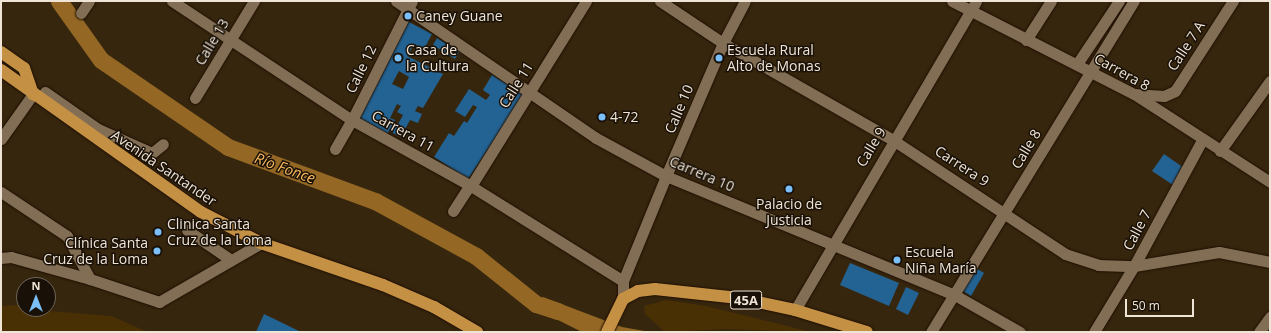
<!DOCTYPE html>
<meta charset="utf-8">
<style>
body{margin:0}
#map{position:relative;width:1271px;height:333px;overflow:hidden;background:#37260e;font-family:"Open Sans",sans-serif}
div>[style]{position:absolute}
.green>*{inset:0;background:#482f04}
.water>*{inset:0;background:#946824}
.river>*{height:17px;margin:-8.5px;padding:0 8.5px;transform-origin:8.5px;border-radius:8.5px;background:#946824}
.building>*{inset:0;background:#236393}
.roads{filter:drop-shadow(0 0 1px #1e0f00) drop-shadow(0 0 1px #1e0f00)}
.minor>*{height:11px;margin:-5.5px;padding:0 5.5px;transform-origin:5.5px;border-radius:5.5px;background:#826e54}
.highway>*{height:12px;margin:-6px;padding:0 6px;transform-origin:6px;border-radius:6px;background:#c49044}
.dots>*{width:11px;height:11px;translate:-50% -50%;box-sizing:border-box;border:2px solid #191107;border-radius:50%}
span{translate:-50% -50%;white-space:nowrap;text-align:center;line-height:1.15;-webkit-text-stroke:3px #191107;paint-order:stroke}
.shield-label span{padding:1px 3px;background:#191107;border:1px solid;border-radius:3px;-webkit-text-stroke-width:0}
.shield-label{font-size:13px;color:#efe4d6;font-weight:700}
.poi-label{font-size:14px;color:#efe4d6}
.left{translate:0 -50%;text-align:left}
.right{translate:-100% -50%;text-align:right}
.street-label{font-size:14px;color:#efe4d6}
.water-label{font-size:15px;color:#faba5f;font-style:italic}
.frame{position:absolute;inset:0;border:2px solid #efe4d6;pointer-events:none}
.north{position:absolute;left:16px;top:277px;width:40px;height:40px;box-sizing:border-box;background:#191107;border:1px solid #6f655a;border-radius:50%;rotate:0deg;font-size:11px;font-weight:700;line-height:16px;text-align:center;color:#efe4d6}
.north::after{content:'';display:block;margin:auto;width:14px;height:18px;background:#7abff8;clip-path:polygon(50% 0,100% 100%,50% 72%,0 100%)}
.scale{position:absolute;left:1125px;top:299px;width:69px;height:18px;box-sizing:border-box;border:2px solid #efe4d6;border-top:0;padding-left:5px;font-size:12px;line-height:14px;white-space:nowrap;color:#efe4d6;-webkit-text-stroke:3px #191107;paint-order:stroke}
</style>
<div id="map">
<div class="green">
<div style="clip-path:polygon(666px 300px,706px 306px,811px 332px,725px 329px,665px 332px,645px 314px,644px 306px)"></div>
<div style="clip-path:polygon(18px 305px,24px 306px,24px 309px,111px 316px,148px 332px,1px 332px,1px 306px)"></div>
</div>
<div class="water">
<div style="clip-path:polygon(543px 297px,622px 327px,650px 332px,582px 332px,538px 310px,536px 304px)"></div>
</div>
<div class="river">
<div style="left:59px;top:1px;width:72px;rotate:54.6deg"></div>
<div style="left:101px;top:60px;width:154px;rotate:34.4deg"></div>
<div style="left:228px;top:147px;width:157px;rotate:20.2deg"></div>
<div style="left:375px;top:201px;width:115px;rotate:28.6deg"></div>
<div style="left:476px;top:256px;width:77px;rotate:38.7deg"></div>
<div style="left:536px;top:304px;width:23px;rotate:18deg"></div>
</div>
<div class="building">
<div style="clip-path:polygon(evenodd,407px 21px,432px 34px,424px 49px,414px 44px,407px 56px,443px 74px,423px 108px,418px 106px,415px 111px,422px 114px,418px 123px,410px 120px,401px 137px,389px 131px,387px 134px,356px 118px,407px 21px,399px 71px,409px 77px,403px 89px,392px 84px,399px 71px,407px 21px,397px 104px,401px 106px,397px 112px,403px 115px,397px 126px,393px 124px,395px 120px,390px 118px,397px 104px)"></div>
<div style="clip-path:polygon(437px 38px,459px 52px,455px 59px,433px 45px)"></div>
<div style="clip-path:polygon(492px 75px,524px 95px,468px 179px,434px 157px,449px 133px,454px 136px,464px 121px,467px 123px,477px 107px,473px 105px,465px 117px,455px 111px,469px 89px,486px 100px,490px 95px,483px 90px)"></div>
<div style="clip-path:polygon(1164px 154px,1184px 168px,1173px 185px,1152px 171px)"></div>
<div style="clip-path:polygon(850px 263px,899px 283px,889px 306px,840px 285px)"></div>
<div style="clip-path:polygon(976px 268px,984px 273px,971px 296px,963px 291px)"></div>
<div style="clip-path:polygon(906px 287px,919px 293px,908px 315px,896px 309px)"></div>
<div style="clip-path:polygon(264px 314px,301px 332px,256px 332px)"></div>
</div>
<div class="roads">
<div class="minor">
<div style="left:172px;top:1px;width:216px;rotate:33.5deg"></div>
<div style="left:352px;top:120px;width:136px;rotate:29deg"></div>
<div style="left:471px;top:186px;width:179px;rotate:32deg"></div>
<div style="left:396px;top:1px;width:242px;rotate:34.4deg"></div>
<div style="left:596px;top:138px;width:80px;rotate:28.5deg"></div>
<div style="left:666px;top:176px;width:310px;rotate:22.4deg"></div>
<div style="left:953px;top:294px;width:77px;rotate:29.6deg"></div>
<div style="left:660px;top:1px;width:76px;rotate:33.7deg"></div>
<div style="left:723px;top:43px;width:196px;rotate:29.7deg"></div>
<div style="left:893px;top:140px;width:206px;rotate:33.5deg"></div>
<div style="left:1065px;top:254px;width:35px;rotate:18deg"></div>
<div style="left:1098px;top:265px;width:36px;rotate:2deg"></div>
<div style="left:1134px;top:266px;width:86px;rotate:-9.4deg"></div>
<div style="left:1219px;top:252px;width:52px;rotate:11.1deg"></div>
<div style="left:952px;top:1px;width:204px;rotate:27.1deg"></div>
<div style="left:1134px;top:94px;width:162px;rotate:32.9deg"></div>
<div style="left:81px;top:13px;width:14px;rotate:-56deg"></div>
<div style="left:1026px;top:40px;width:46px;rotate:-57.3deg"></div>
<div style="left:1077px;top:64px;width:76px;rotate:-56.3deg"></div>
<div style="left:45px;top:92px;width:65px;rotate:34.9deg"></div>
<div style="left:98px;top:129px;width:59px;rotate:24deg"></div>
<div style="left:152px;top:153px;width:14px;rotate:-39deg"></div>
<div style="left:1134px;top:94px;width:30px;rotate:4deg"></div>
<div style="left:1164px;top:96px;width:12px;rotate:-24deg"></div>
<div style="left:1175px;top:91px;width:107px;rotate:-57.2deg"></div>
<div style="left:195px;top:98px;width:114px;rotate:-58.7deg"></div>
<div style="left:1px;top:139px;width:55px;rotate:-54.6deg"></div>
<div style="left:335px;top:149px;width:34px;rotate:-60deg"></div>
<div style="left:352px;top:120px;width:133px;rotate:-63.2deg"></div>
<div style="left:1220px;top:151px;width:86px;rotate:-54.5deg"></div>
<div style="left:471px;top:186px;width:218px;rotate:-58.1deg"></div>
<div style="left:1px;top:192px;width:79px;rotate:33.7deg"></div>
<div style="left:67px;top:236px;width:49px;rotate:61.9deg"></div>
<div style="left:90px;top:279px;width:73px;rotate:18.4deg"></div>
<div style="left:159px;top:302px;width:118px;rotate:-30deg"></div>
<div style="left:453px;top:211px;width:31px;rotate:-57deg"></div>
<div style="left:187px;top:230px;width:53px;rotate:34.3deg"></div>
<div style="left:1px;top:258px;width:10px;rotate:-6deg"></div>
<div style="left:11px;top:257px;width:82px;rotate:15.6deg"></div>
<div style="left:623px;top:299px;width:18px;rotate:-90deg"></div>
<div style="left:623px;top:281px;width:113px;rotate:-67.7deg"></div>
<div style="left:666px;top:176px;width:145px;rotate:-66.8deg"></div>
<div style="left:723px;top:43px;width:47px;rotate:-62.4deg"></div>
<div style="left:795px;top:310px;width:358px;rotate:-59.6deg"></div>
<div style="left:931px;top:332px;width:388px;rotate:-58.5deg"></div>
<div style="left:1094px;top:332px;width:77px;rotate:-58.8deg"></div>
<div style="left:1134px;top:266px;width:143px;rotate:-61.6deg"></div>
<div style="left:1259px;top:332px;width:19px;rotate:-54deg"></div>
</div>
<div class="highway">
<div style="left:1px;top:52px;width:28px;rotate:35deg"></div>
<div style="left:24px;top:68px;width:28px;rotate:71deg"></div>
<div style="left:1px;top:70px;width:245px;rotate:35.4deg"></div>
<div style="left:201px;top:212px;width:68px;rotate:27.3deg"></div>
<div style="left:261px;top:243px;width:129px;rotate:19deg"></div>
<div style="left:383px;top:285px;width:56px;rotate:23.3deg"></div>
<div style="left:434px;top:307px;width:50px;rotate:30.2deg"></div>
<div style="left:607px;top:332px;width:37px;rotate:-64deg"></div>
<div style="left:623px;top:299px;width:17px;rotate:-28deg"></div>
<div style="left:638px;top:291px;width:17px;rotate:-7deg"></div>
<div style="left:655px;top:289px;width:84px;rotate:6.1deg"></div>
<div style="left:739px;top:298px;width:57px;rotate:12.1deg"></div>
<div style="left:795px;top:310px;width:75px;rotate:17deg"></div>
</div>
</div>
<div class="dots">
<div style="left:408px;top:16px;background:#7abff8"></div>
<div style="left:398px;top:58px;background:#7abff8"></div>
<div style="left:719px;top:58px;background:#7abff8"></div>
<div style="left:602px;top:117px;background:#7abff8"></div>
<div style="left:789px;top:189px;background:#7abff8"></div>
<div style="left:158px;top:232px;background:#7abff8"></div>
<div style="left:157px;top:251px;background:#7abff8"></div>
<div style="left:897px;top:260px;background:#7abff8"></div>
</div>
<div class="shield-label">
<span style="left:746px;top:300px">45A</span>
</div>
<div class="poi-label">
<span class="left" style="left:416px;top:16px">Caney Guane</span>
<span class="left" style="left:406px;top:58px">Casa de<br>la Cultura</span>
<span class="left" style="left:727px;top:58px">Escuela Rural<br>Alto de Monas</span>
<span class="left" style="left:610px;top:117px">4-72</span>
<span style="left:789px;top:212px">Palacio de<br>Justicia</span>
<span class="left" style="left:167px;top:232px">Clinica Santa<br>Cruz de la Loma</span>
<span class="right" style="left:148px;top:251px">Clínica Santa<br>Cruz de la Loma</span>
<span class="left" style="left:905px;top:260px">Escuela<br>Niña María</span>
</div>
<div class="street-label">
<span style="left:212px;top:42px;rotate:-59deg">Calle 13</span>
<span style="left:1186px;top:46px;rotate:-57deg">Calle 7 A</span>
<span style="left:361px;top:69px;rotate:-64deg">Calle 12</span>
<span style="left:1122px;top:72px;rotate:29deg">Carrera 8</span>
<span style="left:516px;top:85px;rotate:-58deg">Calle 11</span>
<span style="left:679px;top:109px;rotate:-67deg">Calle 10</span>
<span style="left:403px;top:131px;rotate:29deg">Carrera 11</span>
<span style="left:871px;top:147px;rotate:-59deg">Calle 9</span>
<span style="left:1026px;top:149px;rotate:-59deg">Calle 8</span>
<span style="left:962px;top:166px;rotate:33deg">Carrera 9</span>
<span style="left:164px;top:168px;rotate:34deg">Avenida Santander</span>
<span style="left:702px;top:174px;rotate:23deg">Carrera 10</span>
<span style="left:1137px;top:230px;rotate:-62deg">Calle 7</span>
</div>
<div class="water-label">
<span style="left:285px;top:168px;rotate:20deg">Río Fonce</span>
</div>
<div class="frame"></div>
<div class="north">N</div>
<div class="scale">50 m</div>
</div>
